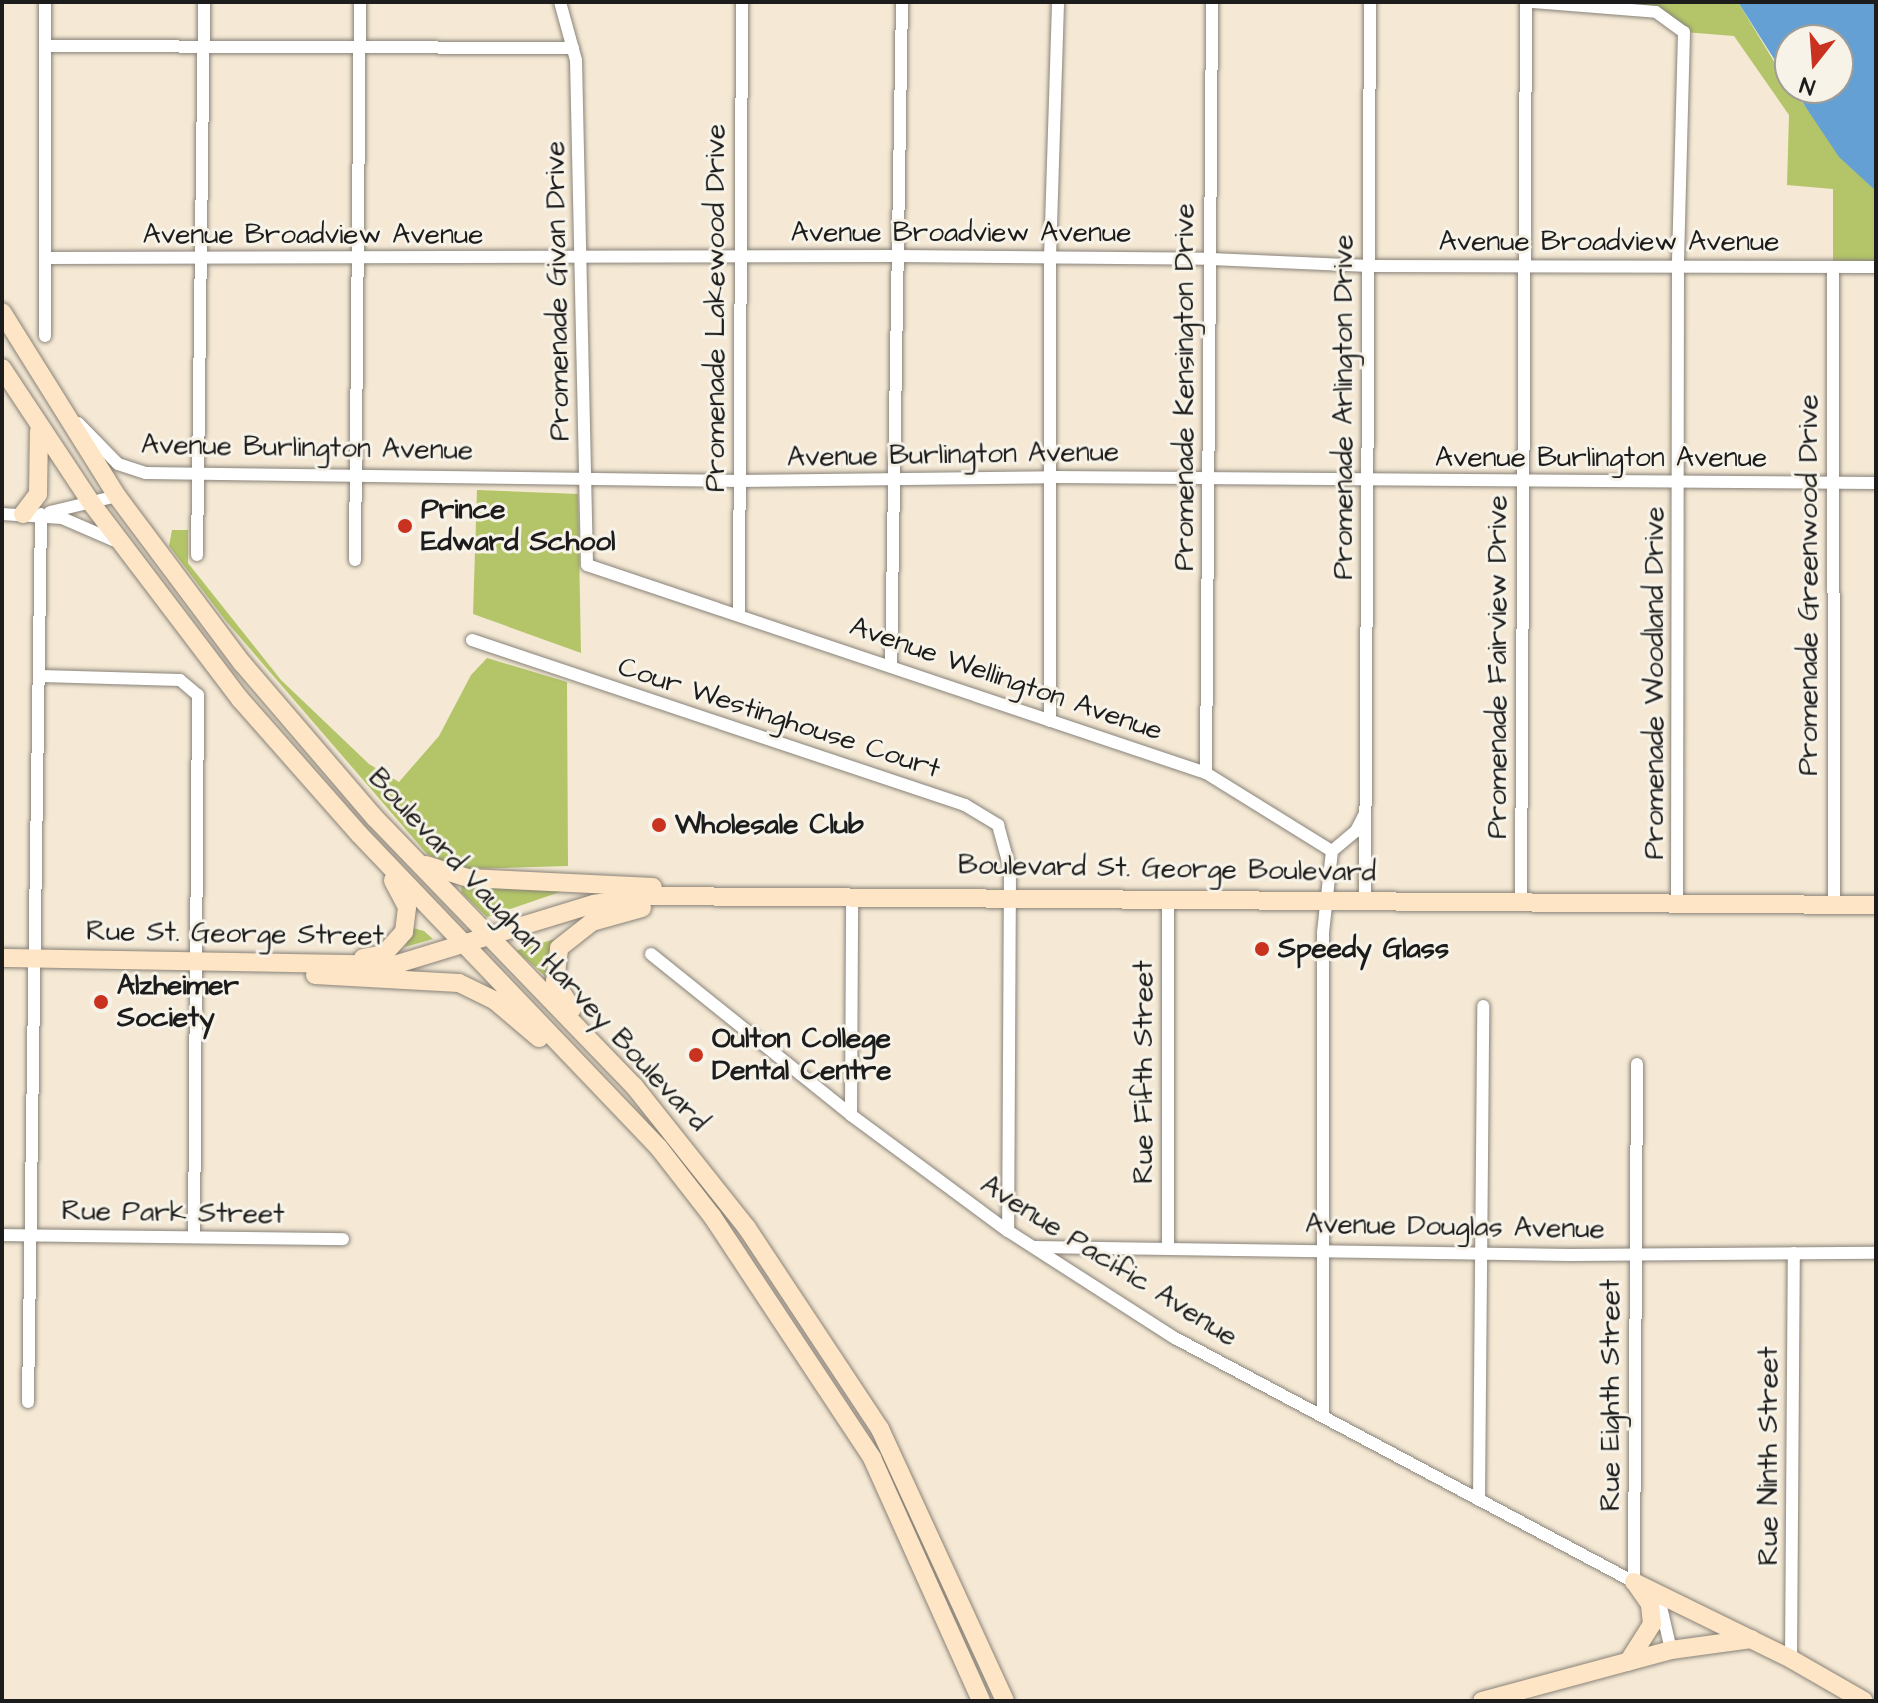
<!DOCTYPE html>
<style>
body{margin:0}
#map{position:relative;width:1878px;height:1703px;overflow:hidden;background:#f5e9d5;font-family:"Architects Daughter",sans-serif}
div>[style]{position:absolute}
.green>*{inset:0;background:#b3c568}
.water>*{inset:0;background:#65a0d5}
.roads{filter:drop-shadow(0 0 2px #888278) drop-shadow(0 0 2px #888278)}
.minor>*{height:12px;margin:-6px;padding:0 6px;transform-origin:6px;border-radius:6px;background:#fff}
.secondary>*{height:18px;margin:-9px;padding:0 9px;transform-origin:9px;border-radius:9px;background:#fde5c5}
.dots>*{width:22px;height:22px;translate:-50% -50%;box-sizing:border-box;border:4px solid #f7f3e8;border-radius:50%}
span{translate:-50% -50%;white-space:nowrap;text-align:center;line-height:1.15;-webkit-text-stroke:6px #f7f3e8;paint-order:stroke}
.street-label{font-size:28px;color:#1c1c1c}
.poi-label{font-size:28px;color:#1c1c1c;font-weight:700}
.left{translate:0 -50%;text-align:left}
.frame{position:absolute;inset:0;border:4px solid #1c1c1c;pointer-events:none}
.north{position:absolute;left:1774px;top:24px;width:80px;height:80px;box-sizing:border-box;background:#f7f3e8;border:2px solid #9f9d96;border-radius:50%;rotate:197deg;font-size:22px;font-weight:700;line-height:32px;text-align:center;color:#1c1c1c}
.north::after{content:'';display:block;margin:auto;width:28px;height:36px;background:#c8321e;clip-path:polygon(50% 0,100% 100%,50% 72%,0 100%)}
</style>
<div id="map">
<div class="green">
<div style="clip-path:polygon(1531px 2px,1738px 2px,1790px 88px,1876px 191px,1876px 267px,1833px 267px,1833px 189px,1787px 185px,1789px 115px,1734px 36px,1684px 32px,1656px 12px)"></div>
<div style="clip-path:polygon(477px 490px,578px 494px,581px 653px,473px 614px)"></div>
<div style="clip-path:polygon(172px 530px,188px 530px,188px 563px,281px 680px,369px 764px,399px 782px,439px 736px,471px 675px,487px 658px,567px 682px,568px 866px,461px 869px,427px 854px,226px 621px,169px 546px)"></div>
<div style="clip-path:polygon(462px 884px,563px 891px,487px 917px,461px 892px)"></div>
<div style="clip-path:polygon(413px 928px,424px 931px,433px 939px,405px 947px)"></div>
<div style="clip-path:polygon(555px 939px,545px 976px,517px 951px,518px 950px)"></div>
</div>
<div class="water">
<div style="clip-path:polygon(1738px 2px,1876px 2px,1876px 191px,1839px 157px,1793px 88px,1838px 88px,1838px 40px,1790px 40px,1790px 84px)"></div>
</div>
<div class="roads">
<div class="minor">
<div style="left:560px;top:2px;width:60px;rotate:74.6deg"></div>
<div style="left:576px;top:60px;width:505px;rotate:88.75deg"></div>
<div style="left:587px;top:565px;width:653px;rotate:18.57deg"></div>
<div style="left:1206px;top:773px;width:148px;rotate:31.8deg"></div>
<div style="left:1332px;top:851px;width:82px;rotate:96.3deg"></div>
<div style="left:1323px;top:933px;width:483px;rotate:90deg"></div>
<div style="left:1533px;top:2px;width:123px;rotate:4.6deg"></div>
<div style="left:1656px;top:12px;width:34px;rotate:36deg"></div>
<div style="left:1684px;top:32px;width:232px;rotate:91.5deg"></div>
<div style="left:1678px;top:264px;width:638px;rotate:90.09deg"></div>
<div style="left:47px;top:46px;width:526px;rotate:0.22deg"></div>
<div style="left:45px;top:258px;width:852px;rotate:-0.13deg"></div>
<div style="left:897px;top:256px;width:314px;rotate:0.5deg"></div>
<div style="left:1211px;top:259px;width:158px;rotate:2.5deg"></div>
<div style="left:1369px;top:266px;width:507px;rotate:0.11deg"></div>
<div style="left:1833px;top:267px;width:637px;rotate:89.91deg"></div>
<div style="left:45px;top:336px;width:334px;rotate:-90deg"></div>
<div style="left:78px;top:423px;width:57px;rotate:45.7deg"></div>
<div style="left:118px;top:464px;width:29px;rotate:18deg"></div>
<div style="left:146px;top:473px;width:593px;rotate:0.77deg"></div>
<div style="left:739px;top:481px;width:314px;rotate:-0.7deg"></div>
<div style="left:1053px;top:477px;width:823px;rotate:0.42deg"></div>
<div style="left:50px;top:512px;width:69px;rotate:-13.4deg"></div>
<div style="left:2px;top:514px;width:60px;rotate:3.8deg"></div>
<div style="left:62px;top:518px;width:56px;rotate:23.3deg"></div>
<div style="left:197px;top:555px;width:553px;rotate:-89.27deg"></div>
<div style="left:355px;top:560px;width:558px;rotate:-89.49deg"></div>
<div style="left:739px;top:615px;width:613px;rotate:-89.72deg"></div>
<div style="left:472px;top:640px;width:520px;rotate:18.5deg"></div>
<div style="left:965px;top:805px;width:39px;rotate:31deg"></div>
<div style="left:998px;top:825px;width:46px;rotate:74.7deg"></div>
<div style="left:1010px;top:869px;width:362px;rotate:90.3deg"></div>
<div style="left:891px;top:664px;width:662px;rotate:-89.05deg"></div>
<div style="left:41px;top:676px;width:139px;rotate:1.6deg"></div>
<div style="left:180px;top:680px;width:23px;rotate:40deg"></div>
<div style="left:198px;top:695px;width:542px;rotate:90.42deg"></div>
<div style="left:1050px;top:721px;width:463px;rotate:-90deg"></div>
<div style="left:1050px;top:258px;width:256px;rotate:-88.2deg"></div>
<div style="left:1206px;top:773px;width:771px;rotate:-89.55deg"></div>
<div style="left:1332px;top:851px;width:31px;rotate:-40deg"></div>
<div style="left:1356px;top:831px;width:18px;rotate:-63deg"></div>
<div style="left:1168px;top:898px;width:348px;rotate:90deg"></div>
<div style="left:1365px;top:899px;width:897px;rotate:-89.68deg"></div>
<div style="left:1521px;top:901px;width:899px;rotate:-89.68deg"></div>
<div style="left:651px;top:954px;width:257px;rotate:38.8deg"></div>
<div style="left:851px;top:1115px;width:195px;rotate:36.5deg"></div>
<div style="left:1008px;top:1231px;width:196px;rotate:32.7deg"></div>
<div style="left:1173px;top:1337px;width:522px;rotate:27.99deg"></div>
<div style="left:1634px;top:1582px;width:40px;rotate:46deg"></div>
<div style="left:1662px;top:1611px;width:40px;rotate:77deg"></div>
<div style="left:851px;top:1115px;width:219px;rotate:-89.7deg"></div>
<div style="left:2px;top:1235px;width:341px;rotate:0.7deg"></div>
<div style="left:1034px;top:1247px;width:536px;rotate:0.86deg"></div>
<div style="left:1570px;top:1255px;width:306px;rotate:-0.4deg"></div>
<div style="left:28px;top:1402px;width:888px;rotate:-89.16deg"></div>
<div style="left:1479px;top:1500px;width:494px;rotate:-89.5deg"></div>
<div style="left:1634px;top:1582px;width:518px;rotate:-89.67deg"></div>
<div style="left:1791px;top:1659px;width:406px;rotate:-89.6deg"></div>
</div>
<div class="secondary">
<div style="left:2px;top:312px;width:217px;rotate:58deg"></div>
<div style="left:117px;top:496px;width:209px;rotate:53.2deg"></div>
<div style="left:242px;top:663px;width:204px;rotate:49.4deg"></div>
<div style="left:375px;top:818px;width:373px;rotate:46deg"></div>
<div style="left:634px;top:1086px;width:181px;rotate:51.5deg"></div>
<div style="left:747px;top:1228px;width:241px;rotate:56.5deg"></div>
<div style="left:880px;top:1429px;width:299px;rotate:65.3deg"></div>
<div style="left:2px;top:368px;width:163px;rotate:56.5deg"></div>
<div style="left:92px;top:504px;width:245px;rotate:52.8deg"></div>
<div style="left:240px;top:699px;width:180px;rotate:48.6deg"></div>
<div style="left:359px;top:834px;width:434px;rotate:46.3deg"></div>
<div style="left:659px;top:1148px;width:86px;rotate:52.1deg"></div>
<div style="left:712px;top:1216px;width:290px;rotate:56.5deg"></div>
<div style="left:872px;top:1458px;width:266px;rotate:65.8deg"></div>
<div style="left:23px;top:514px;width:25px;rotate:-53deg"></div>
<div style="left:38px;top:494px;width:63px;rotate:-89.1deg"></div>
<div style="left:426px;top:865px;width:44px;rotate:17.2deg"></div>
<div style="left:468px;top:878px;width:185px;rotate:2.8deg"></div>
<div style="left:2px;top:958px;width:392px;rotate:1deg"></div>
<div style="left:394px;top:965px;width:209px;rotate:-17deg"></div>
<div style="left:594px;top:904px;width:51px;rotate:-9.1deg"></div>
<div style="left:644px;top:896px;width:1232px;rotate:0.42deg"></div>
<div style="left:363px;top:958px;width:21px;rotate:-11deg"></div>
<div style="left:384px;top:954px;width:30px;rotate:-48deg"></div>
<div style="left:404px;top:932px;width:25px;rotate:-83deg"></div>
<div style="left:407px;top:907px;width:30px;rotate:-118deg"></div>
<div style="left:315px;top:975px;width:144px;rotate:3.2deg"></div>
<div style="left:459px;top:983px;width:39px;rotate:26deg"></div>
<div style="left:494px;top:1000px;width:59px;rotate:40.2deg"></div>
<div style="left:572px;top:1009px;width:32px;rotate:-122deg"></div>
<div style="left:555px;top:982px;width:34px;rotate:-83deg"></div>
<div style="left:559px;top:948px;width:42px;rotate:-38.2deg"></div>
<div style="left:592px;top:922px;width:52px;rotate:-15.6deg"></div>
<div style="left:1634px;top:1582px;width:175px;rotate:26.1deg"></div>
<div style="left:1791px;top:1659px;width:84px;rotate:29.9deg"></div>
<div style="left:1628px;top:1662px;width:45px;rotate:-57.7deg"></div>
<div style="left:1652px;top:1624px;width:20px;rotate:-96deg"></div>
<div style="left:1650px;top:1604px;width:24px;rotate:-125deg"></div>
<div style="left:1482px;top:1701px;width:196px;rotate:-15.1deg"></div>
<div style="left:1671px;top:1650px;width:81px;rotate:-7.8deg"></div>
</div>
</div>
<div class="dots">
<div style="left:405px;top:526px;background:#c8321e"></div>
<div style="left:659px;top:825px;background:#c8321e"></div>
<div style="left:1262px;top:949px;background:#c8321e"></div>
<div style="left:101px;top:1002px;background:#c8321e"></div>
<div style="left:696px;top:1055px;background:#c8321e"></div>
</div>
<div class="street-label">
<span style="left:961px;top:233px">Avenue Broadview Avenue</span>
<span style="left:313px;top:235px">Avenue Broadview Avenue</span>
<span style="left:1609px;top:242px">Avenue Broadview Avenue</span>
<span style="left:558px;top:291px;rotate:-91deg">Promenade Givan Drive</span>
<span style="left:716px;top:308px;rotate:-90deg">Promenade Lakewood Drive</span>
<span style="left:1185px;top:387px;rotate:-90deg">Promenade Kensington Drive</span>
<span style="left:1344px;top:407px;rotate:-90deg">Promenade Arlington Drive</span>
<span style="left:307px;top:448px;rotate:1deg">Avenue Burlington Avenue</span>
<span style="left:953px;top:455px;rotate:-1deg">Avenue Burlington Avenue</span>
<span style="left:1601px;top:458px">Avenue Burlington Avenue</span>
<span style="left:1809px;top:585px;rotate:-90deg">Promenade Greenwood Drive</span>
<span style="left:1498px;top:667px;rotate:-90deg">Promenade Fairview Drive</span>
<span style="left:1006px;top:679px;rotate:19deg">Avenue Wellington Avenue</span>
<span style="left:1655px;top:683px;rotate:-90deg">Promenade Woodland Drive</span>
<span style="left:779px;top:718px;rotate:18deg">Cour Westinghouse Court</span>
<span style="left:1167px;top:869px;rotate:1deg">Boulevard St. George Boulevard</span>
<span style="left:235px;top:934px;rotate:1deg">Rue St. George Street</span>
<span style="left:538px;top:950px;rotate:47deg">Boulevard Vaughan Harvey Boulevard</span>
<span style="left:1144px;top:1072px;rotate:-90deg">Rue Fifth Street</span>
<span style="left:173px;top:1213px;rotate:1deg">Rue Park Street</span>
<span style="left:1455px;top:1227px;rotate:1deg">Avenue Douglas Avenue</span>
<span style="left:1109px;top:1261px;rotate:32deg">Avenue Pacific Avenue</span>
<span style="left:1611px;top:1395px;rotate:-90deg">Rue Eighth Street</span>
<span style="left:1769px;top:1456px;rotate:-90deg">Rue Ninth Street</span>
</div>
<div class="poi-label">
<span class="left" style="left:421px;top:526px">Prince<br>Edward School</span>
<span class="left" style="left:675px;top:825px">Wholesale Club</span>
<span class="left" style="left:1278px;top:949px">Speedy Glass</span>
<span class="left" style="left:117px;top:1002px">Alzheimer<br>Society</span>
<span class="left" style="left:712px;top:1055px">Oulton College<br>Dental Centre</span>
</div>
<div class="frame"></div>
<div class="north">N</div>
</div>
